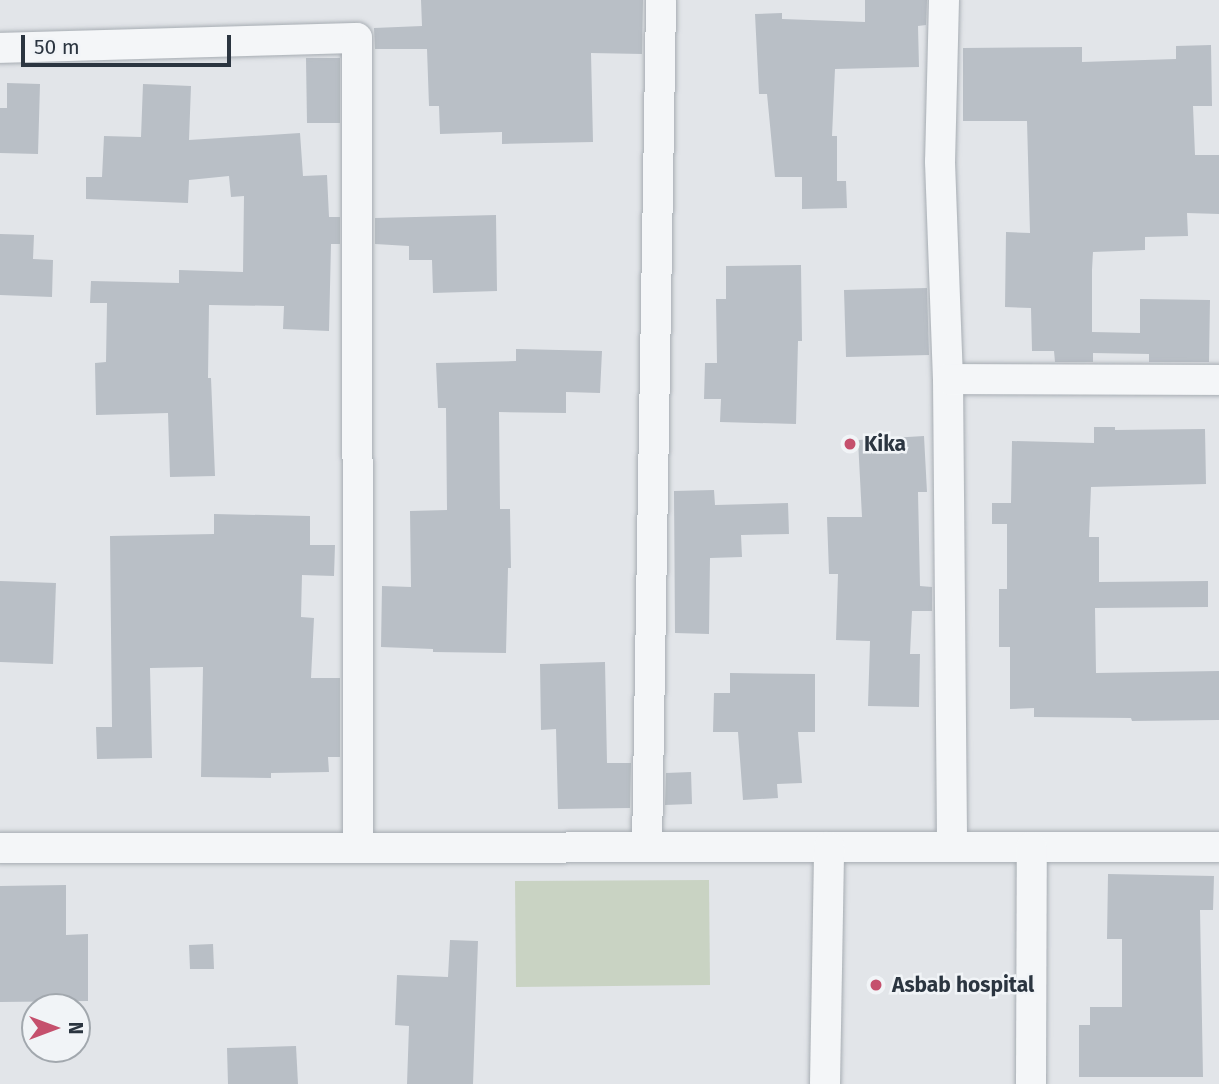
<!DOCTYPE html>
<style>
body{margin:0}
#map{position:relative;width:1219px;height:1084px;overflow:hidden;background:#e2e5e9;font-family:"Fira Sans",sans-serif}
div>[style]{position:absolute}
.green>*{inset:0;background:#c9d3c3}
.building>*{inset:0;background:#b9bfc6}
.roads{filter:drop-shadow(0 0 2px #a7adb3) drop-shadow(0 0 2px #a7adb3)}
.street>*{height:30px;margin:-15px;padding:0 15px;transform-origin:15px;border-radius:15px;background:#f4f6f8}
.dots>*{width:19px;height:19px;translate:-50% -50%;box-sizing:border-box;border:4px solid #f1f4f7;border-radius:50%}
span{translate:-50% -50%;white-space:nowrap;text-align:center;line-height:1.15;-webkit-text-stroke:5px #f1f4f7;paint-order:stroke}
.poi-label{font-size:21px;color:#2b3540;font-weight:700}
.left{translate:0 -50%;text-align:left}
.north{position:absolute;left:21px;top:993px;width:70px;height:70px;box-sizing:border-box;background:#f1f4f7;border:2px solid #a2a8ae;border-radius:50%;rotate:90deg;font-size:19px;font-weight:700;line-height:28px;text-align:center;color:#2b3540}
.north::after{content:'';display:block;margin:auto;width:24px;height:32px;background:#c5506d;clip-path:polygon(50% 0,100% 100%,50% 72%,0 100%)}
.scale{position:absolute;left:21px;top:35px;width:210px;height:32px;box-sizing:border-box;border:4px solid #2b3540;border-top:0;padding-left:9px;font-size:21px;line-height:24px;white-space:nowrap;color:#2b3540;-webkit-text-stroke:5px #f1f4f7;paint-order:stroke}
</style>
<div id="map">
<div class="green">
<div style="clip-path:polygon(709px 880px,710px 985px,516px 987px,515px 881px)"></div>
</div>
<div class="building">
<div style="clip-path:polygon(421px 0,643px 0,642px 54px,591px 53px,593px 142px,502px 144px,502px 132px,440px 134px,439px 106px,429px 106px,427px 49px,375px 49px,374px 28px,422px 26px)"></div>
<div style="clip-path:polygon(865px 0,927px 0,926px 25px,918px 26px,919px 67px,835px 69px,832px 136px,837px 136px,837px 181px,846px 181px,847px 208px,802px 209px,802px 177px,775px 177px,767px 94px,759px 94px,755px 14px,782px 13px,782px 19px,865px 22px)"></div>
<div style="clip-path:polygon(1211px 45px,1212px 106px,1193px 106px,1195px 155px,1219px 155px,1219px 214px,1187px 213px,1188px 236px,1145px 237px,1145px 250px,1093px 252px,1092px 270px,1092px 332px,1140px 333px,1140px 299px,1210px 300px,1209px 362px,1149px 362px,1149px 354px,1093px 353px,1093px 362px,1055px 362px,1054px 351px,1032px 351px,1031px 308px,1005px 307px,1006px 232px,1030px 233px,1027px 121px,963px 121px,963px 48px,1082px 47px,1082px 62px,1176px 59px,1176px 46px)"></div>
<div style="clip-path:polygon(306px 58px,340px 58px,340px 123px,307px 123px)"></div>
<div style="clip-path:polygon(7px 83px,40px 84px,38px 154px,0 153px,0 108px,7px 108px)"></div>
<div style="clip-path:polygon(143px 84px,191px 86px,189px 140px,300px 133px,303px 176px,327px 175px,329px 217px,340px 217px,340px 244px,331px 244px,329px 331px,283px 329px,284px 306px,209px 305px,208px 378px,211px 378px,215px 476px,170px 477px,168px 413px,96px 415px,95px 363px,106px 362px,107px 303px,90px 303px,91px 281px,179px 283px,179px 270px,243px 272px,244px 196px,231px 197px,229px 176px,189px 180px,188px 203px,86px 199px,86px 177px,102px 177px,104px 136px,141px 137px)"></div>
<div style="clip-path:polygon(496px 215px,497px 291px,433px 293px,432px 260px,409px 260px,409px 246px,375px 244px,375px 218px)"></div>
<div style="clip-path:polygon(0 234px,34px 235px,33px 259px,53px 260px,52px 297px,0 295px)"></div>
<div style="clip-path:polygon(801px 265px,802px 341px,798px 341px,796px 424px,720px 422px,721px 399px,704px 399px,705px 363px,717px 363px,716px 299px,726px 299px,726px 266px)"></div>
<div style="clip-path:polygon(927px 288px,929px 355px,846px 357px,844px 290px)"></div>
<div style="clip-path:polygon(516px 349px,602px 351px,600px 393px,566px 392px,566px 413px,499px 412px,500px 509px,510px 509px,511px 568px,508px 568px,506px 653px,433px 652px,433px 649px,381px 647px,382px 586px,411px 587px,410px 511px,447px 510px,446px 408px,438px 408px,436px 363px,516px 361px)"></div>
<div style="clip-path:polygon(1094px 427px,1115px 427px,1115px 430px,1205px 429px,1206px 484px,1091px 487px,1089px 537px,1099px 537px,1099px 582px,1208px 581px,1208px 607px,1095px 608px,1096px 673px,1219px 671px,1219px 720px,1132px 721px,1131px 718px,1034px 717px,1034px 708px,1010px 709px,1010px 647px,999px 647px,999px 589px,1007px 589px,1007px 524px,992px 524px,992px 503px,1011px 503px,1012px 441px,1094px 443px)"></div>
<div style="clip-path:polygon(924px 436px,927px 492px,918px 492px,920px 586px,932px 587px,932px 611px,912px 611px,910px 654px,920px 654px,919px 707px,868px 706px,870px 641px,836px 640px,838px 574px,829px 574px,827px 517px,862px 517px,858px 440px)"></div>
<div style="clip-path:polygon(714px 490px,715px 505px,788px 503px,789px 534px,741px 535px,742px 557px,710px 558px,709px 634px,675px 633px,674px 491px)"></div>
<div style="clip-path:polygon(214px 514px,310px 516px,310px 545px,335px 545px,334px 576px,302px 575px,301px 617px,314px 618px,311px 678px,340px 678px,340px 757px,328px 757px,329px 772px,271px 773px,271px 778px,201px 777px,203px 667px,150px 668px,152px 758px,97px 759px,96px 727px,112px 727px,110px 536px,214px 534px)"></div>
<div style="clip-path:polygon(0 581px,56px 583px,53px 664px,0 662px)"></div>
<div style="clip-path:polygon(605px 662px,607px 763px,631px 763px,630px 808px,558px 809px,556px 729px,541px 730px,540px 664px)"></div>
<div style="clip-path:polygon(730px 673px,815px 674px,815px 732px,798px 732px,802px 783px,777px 784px,778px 798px,743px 800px,738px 732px,713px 732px,714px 693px,730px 693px)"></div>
<div style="clip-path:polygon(691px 772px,692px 804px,665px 805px,666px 773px)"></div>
<div style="clip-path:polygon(1108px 874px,1214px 876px,1213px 910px,1200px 910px,1203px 1077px,1079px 1077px,1079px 1025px,1090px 1025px,1090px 1007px,1122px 1007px,1122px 939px,1107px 939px)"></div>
<div style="clip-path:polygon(66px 885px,66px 935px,88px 934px,88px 1001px,0 1002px,0 886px)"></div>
<div style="clip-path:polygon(450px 940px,478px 941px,473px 1084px,407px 1084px,409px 1026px,395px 1025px,397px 975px,448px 977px)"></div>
<div style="clip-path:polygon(213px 944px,214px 969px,190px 969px,189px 945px)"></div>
<div style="clip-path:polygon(296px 1046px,298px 1084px,228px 1084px,227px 1048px)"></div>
</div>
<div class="roads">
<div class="street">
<div style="left:944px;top:0;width:162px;rotate:91.4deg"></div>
<div style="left:940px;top:162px;width:217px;rotate:87.9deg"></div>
<div style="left:948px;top:379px;width:468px;rotate:89.5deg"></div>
<div style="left:0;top:48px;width:357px;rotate:-1.6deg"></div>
<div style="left:357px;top:38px;width:810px;rotate:89.93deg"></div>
<div style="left:948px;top:379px;width:271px;rotate:0.2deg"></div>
<div style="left:647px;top:847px;width:847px;rotate:-89.05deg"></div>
<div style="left:0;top:848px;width:1219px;rotate:-0.05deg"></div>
<div style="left:825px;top:1084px;width:237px;rotate:-89deg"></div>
<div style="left:1031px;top:1084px;width:237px;rotate:-89.8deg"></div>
</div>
</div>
<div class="dots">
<div style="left:850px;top:444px;background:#c5506d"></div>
<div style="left:876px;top:985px;background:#c5506d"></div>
</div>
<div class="poi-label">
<span class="left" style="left:864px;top:444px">Kika</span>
<span class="left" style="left:892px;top:985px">Asbab hospital</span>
</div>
<div class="north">N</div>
<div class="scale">50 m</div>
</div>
